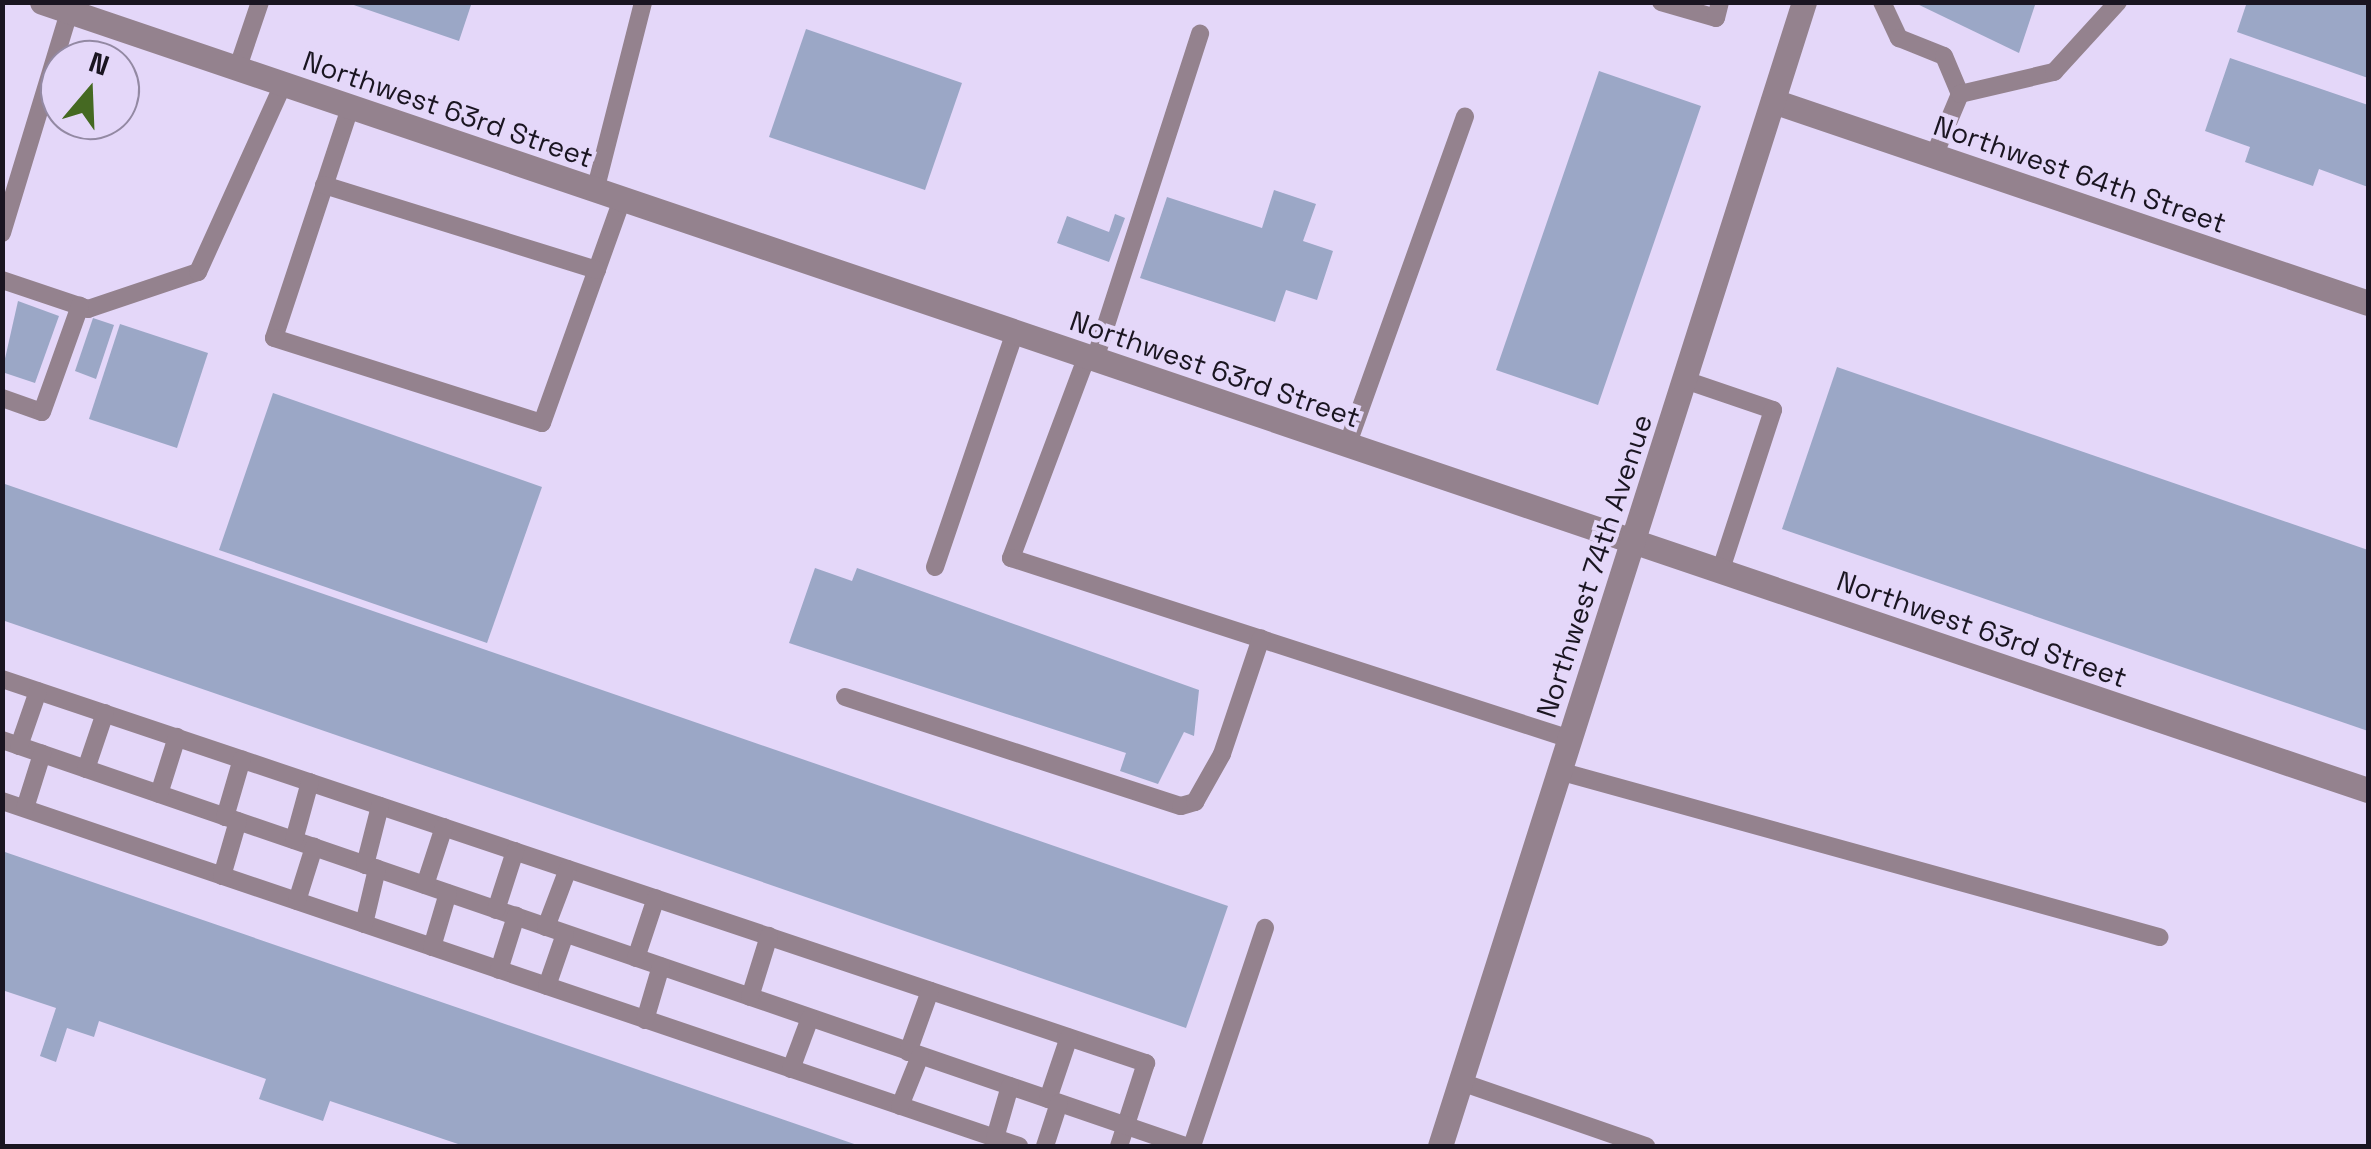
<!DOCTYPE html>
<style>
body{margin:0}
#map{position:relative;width:2371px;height:1149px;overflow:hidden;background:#e4d7f9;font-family:"Space Grotesk",sans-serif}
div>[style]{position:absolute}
.building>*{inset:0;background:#9ba7c6}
.service>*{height:18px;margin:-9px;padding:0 9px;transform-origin:9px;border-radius:9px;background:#94828e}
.minor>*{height:25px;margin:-12.5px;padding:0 12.5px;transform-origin:12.5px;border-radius:12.5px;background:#94828e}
.tertiary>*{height:25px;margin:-12.5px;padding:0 12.5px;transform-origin:12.5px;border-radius:12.5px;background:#94828e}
span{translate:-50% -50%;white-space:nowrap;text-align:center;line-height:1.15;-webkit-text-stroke:8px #e4d7f9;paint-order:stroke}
.street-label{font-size:28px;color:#1a1521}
.frame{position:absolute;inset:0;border:5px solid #1a1521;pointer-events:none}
.north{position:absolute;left:40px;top:40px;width:100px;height:100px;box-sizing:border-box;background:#e4d7f9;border:2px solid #9389a3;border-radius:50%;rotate:19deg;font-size:28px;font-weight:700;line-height:40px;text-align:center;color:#1a1521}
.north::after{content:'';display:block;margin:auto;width:35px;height:45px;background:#456922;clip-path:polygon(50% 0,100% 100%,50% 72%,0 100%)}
</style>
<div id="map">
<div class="building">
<div style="clip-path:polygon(345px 2px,472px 2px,459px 41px)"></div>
<div style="clip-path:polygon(1913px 2px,2036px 2px,2019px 53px)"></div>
<div style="clip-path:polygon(2247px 2px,2368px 2px,2368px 78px,2237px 32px)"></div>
<div style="clip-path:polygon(806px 29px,962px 83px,925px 190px,769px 137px)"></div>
<div style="clip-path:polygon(2230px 58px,2368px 105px,2368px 187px,2319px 169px,2313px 186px,2245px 162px,2250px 147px,2205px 131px)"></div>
<div style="clip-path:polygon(1599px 71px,1701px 106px,1598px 405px,1496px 370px)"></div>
<div style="clip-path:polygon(1274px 190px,1316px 204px,1303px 241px,1333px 251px,1317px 300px,1286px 290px,1275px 322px,1140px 278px,1167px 197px,1262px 228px)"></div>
<div style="clip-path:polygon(1115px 214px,1125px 218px,1109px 262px,1057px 243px,1067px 216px,1109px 232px)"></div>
<div style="clip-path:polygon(18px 301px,59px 316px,35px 383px,2px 372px)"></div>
<div style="clip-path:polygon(93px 318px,114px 325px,96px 379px,75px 371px)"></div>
<div style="clip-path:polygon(120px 324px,208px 353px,177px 448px,89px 419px)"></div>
<div style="clip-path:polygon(1837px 367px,2368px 550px,2368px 731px,1782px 529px)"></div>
<div style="clip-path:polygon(273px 393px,542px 487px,487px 643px,219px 550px)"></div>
<div style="clip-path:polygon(2px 483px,1228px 906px,1186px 1028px,2px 620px)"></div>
<div style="clip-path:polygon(815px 568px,852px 581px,857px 568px,1199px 690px,1194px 736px,1184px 732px,1158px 784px,1120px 771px,1126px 753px,789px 643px)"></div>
<div style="clip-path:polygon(2px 851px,860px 1146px,464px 1146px,330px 1101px,323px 1121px,259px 1099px,266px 1079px,99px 1021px,94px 1037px,67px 1028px,56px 1062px,40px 1056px,56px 1008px,2px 990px)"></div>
</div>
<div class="service">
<div style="left:1661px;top:2px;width:57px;rotate:16.2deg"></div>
<div style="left:1716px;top:18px;width:16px;rotate:-76deg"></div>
<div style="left:1882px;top:2px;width:40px;rotate:65deg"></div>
<div style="left:1899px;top:38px;width:48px;rotate:21.8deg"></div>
<div style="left:1944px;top:56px;width:41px;rotate:67.2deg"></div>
<div style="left:1960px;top:94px;width:67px;rotate:112.8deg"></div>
<div style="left:237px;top:70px;width:72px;rotate:-71.3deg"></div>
<div style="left:1960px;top:94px;width:97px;rotate:-13.2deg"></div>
<div style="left:2054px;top:72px;width:95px;rotate:-47.6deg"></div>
<div style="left:350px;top:108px;width:242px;rotate:108.3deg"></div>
<div style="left:274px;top:338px;width:281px;rotate:17.6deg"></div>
<div style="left:542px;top:423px;width:237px;rotate:-70.3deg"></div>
<div style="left:324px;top:185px;width:286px;rotate:17.3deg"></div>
<div style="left:595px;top:191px;width:195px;rotate:-75.7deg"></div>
<div style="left:2px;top:233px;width:231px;rotate:-73.1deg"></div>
<div style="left:2px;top:280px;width:91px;rotate:18.6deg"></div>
<div style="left:88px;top:309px;width:116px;rotate:-18.6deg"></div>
<div style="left:198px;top:272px;width:205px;rotate:-65.6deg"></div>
<div style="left:1087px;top:356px;width:216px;rotate:110.6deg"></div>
<div style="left:1011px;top:558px;width:588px;rotate:17.94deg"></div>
<div style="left:1095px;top:359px;width:342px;rotate:-72.1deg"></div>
<div style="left:1685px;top:380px;width:93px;rotate:18.8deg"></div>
<div style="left:1773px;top:410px;width:170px;rotate:108.1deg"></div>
<div style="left:2px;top:398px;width:42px;rotate:19.3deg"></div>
<div style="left:42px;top:412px;width:113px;rotate:-70.3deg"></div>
<div style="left:1347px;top:446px;width:350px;rotate:-70.3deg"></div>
<div style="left:935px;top:567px;width:248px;rotate:-71.2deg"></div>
<div style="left:2px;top:679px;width:1207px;rotate:18.56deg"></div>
<div style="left:1146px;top:1063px;width:87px;rotate:108deg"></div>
<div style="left:845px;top:697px;width:353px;rotate:18deg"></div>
<div style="left:1181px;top:806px;width:15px;rotate:-16deg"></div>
<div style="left:1195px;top:802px;width:55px;rotate:-60.6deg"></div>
<div style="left:1222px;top:754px;width:122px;rotate:-71.4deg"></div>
<div style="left:2px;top:740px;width:1251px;rotate:18.94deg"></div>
<div style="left:19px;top:746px;width:58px;rotate:-70.9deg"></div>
<div style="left:86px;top:769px;width:59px;rotate:-71.3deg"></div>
<div style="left:1559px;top:771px;width:623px;rotate:15.46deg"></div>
<div style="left:159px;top:794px;width:60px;rotate:-72.5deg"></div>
<div style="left:2px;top:801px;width:1074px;rotate:18.74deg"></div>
<div style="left:25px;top:808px;width:57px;rotate:-72.5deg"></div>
<div style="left:225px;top:817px;width:60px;rotate:-73.7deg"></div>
<div style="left:294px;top:840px;width:60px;rotate:-74.6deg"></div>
<div style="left:365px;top:865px;width:61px;rotate:-75.7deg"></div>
<div style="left:222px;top:876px;width:57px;rotate:-73.8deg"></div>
<div style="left:425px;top:885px;width:61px;rotate:-71.9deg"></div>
<div style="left:297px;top:901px;width:57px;rotate:-72.5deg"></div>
<div style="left:496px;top:910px;width:62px;rotate:-72.1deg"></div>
<div style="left:364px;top:924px;width:57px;rotate:-76.7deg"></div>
<div style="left:546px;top:927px;width:62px;rotate:-69.2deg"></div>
<div style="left:432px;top:947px;width:56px;rotate:-73.5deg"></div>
<div style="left:636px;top:958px;width:63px;rotate:-71.6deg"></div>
<div style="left:499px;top:970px;width:57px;rotate:-72.5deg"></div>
<div style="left:547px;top:986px;width:55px;rotate:-70.9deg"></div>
<div style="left:750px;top:997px;width:64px;rotate:-72.7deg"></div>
<div style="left:645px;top:1020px;width:56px;rotate:-73.5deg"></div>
<div style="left:908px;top:1052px;width:65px;rotate:-70.2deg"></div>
<div style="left:791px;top:1069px;width:54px;rotate:-69.6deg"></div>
<div style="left:1461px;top:1082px;width:196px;rotate:19.1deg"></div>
<div style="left:1048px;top:1099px;width:65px;rotate:-71.3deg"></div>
<div style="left:900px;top:1106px;width:54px;rotate:-68.2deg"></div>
<div style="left:995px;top:1138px;width:54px;rotate:-73.9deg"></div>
<div style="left:1045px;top:1146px;width:45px;rotate:-72deg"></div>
<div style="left:1192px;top:1146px;width:230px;rotate:-71.5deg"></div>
</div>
<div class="minor">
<div style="left:42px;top:2px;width:2456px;rotate:18.72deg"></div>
<div style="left:1773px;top:101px;width:628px;rotate:18.75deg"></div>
</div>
<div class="tertiary">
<div style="left:1440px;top:1146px;width:1201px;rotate:-72.35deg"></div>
</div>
<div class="street-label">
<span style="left:448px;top:109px;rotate:19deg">Northwest 63rd Street</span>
<span style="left:2080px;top:174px;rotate:19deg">Northwest 64th Street</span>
<span style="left:1215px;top:369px;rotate:19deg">Northwest 63rd Street</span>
<span style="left:1594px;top:566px;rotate:-72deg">Northwest 74th Avenue</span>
<span style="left:1982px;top:629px;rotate:19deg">Northwest 63rd Street</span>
</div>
<div class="frame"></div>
<div class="north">N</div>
</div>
